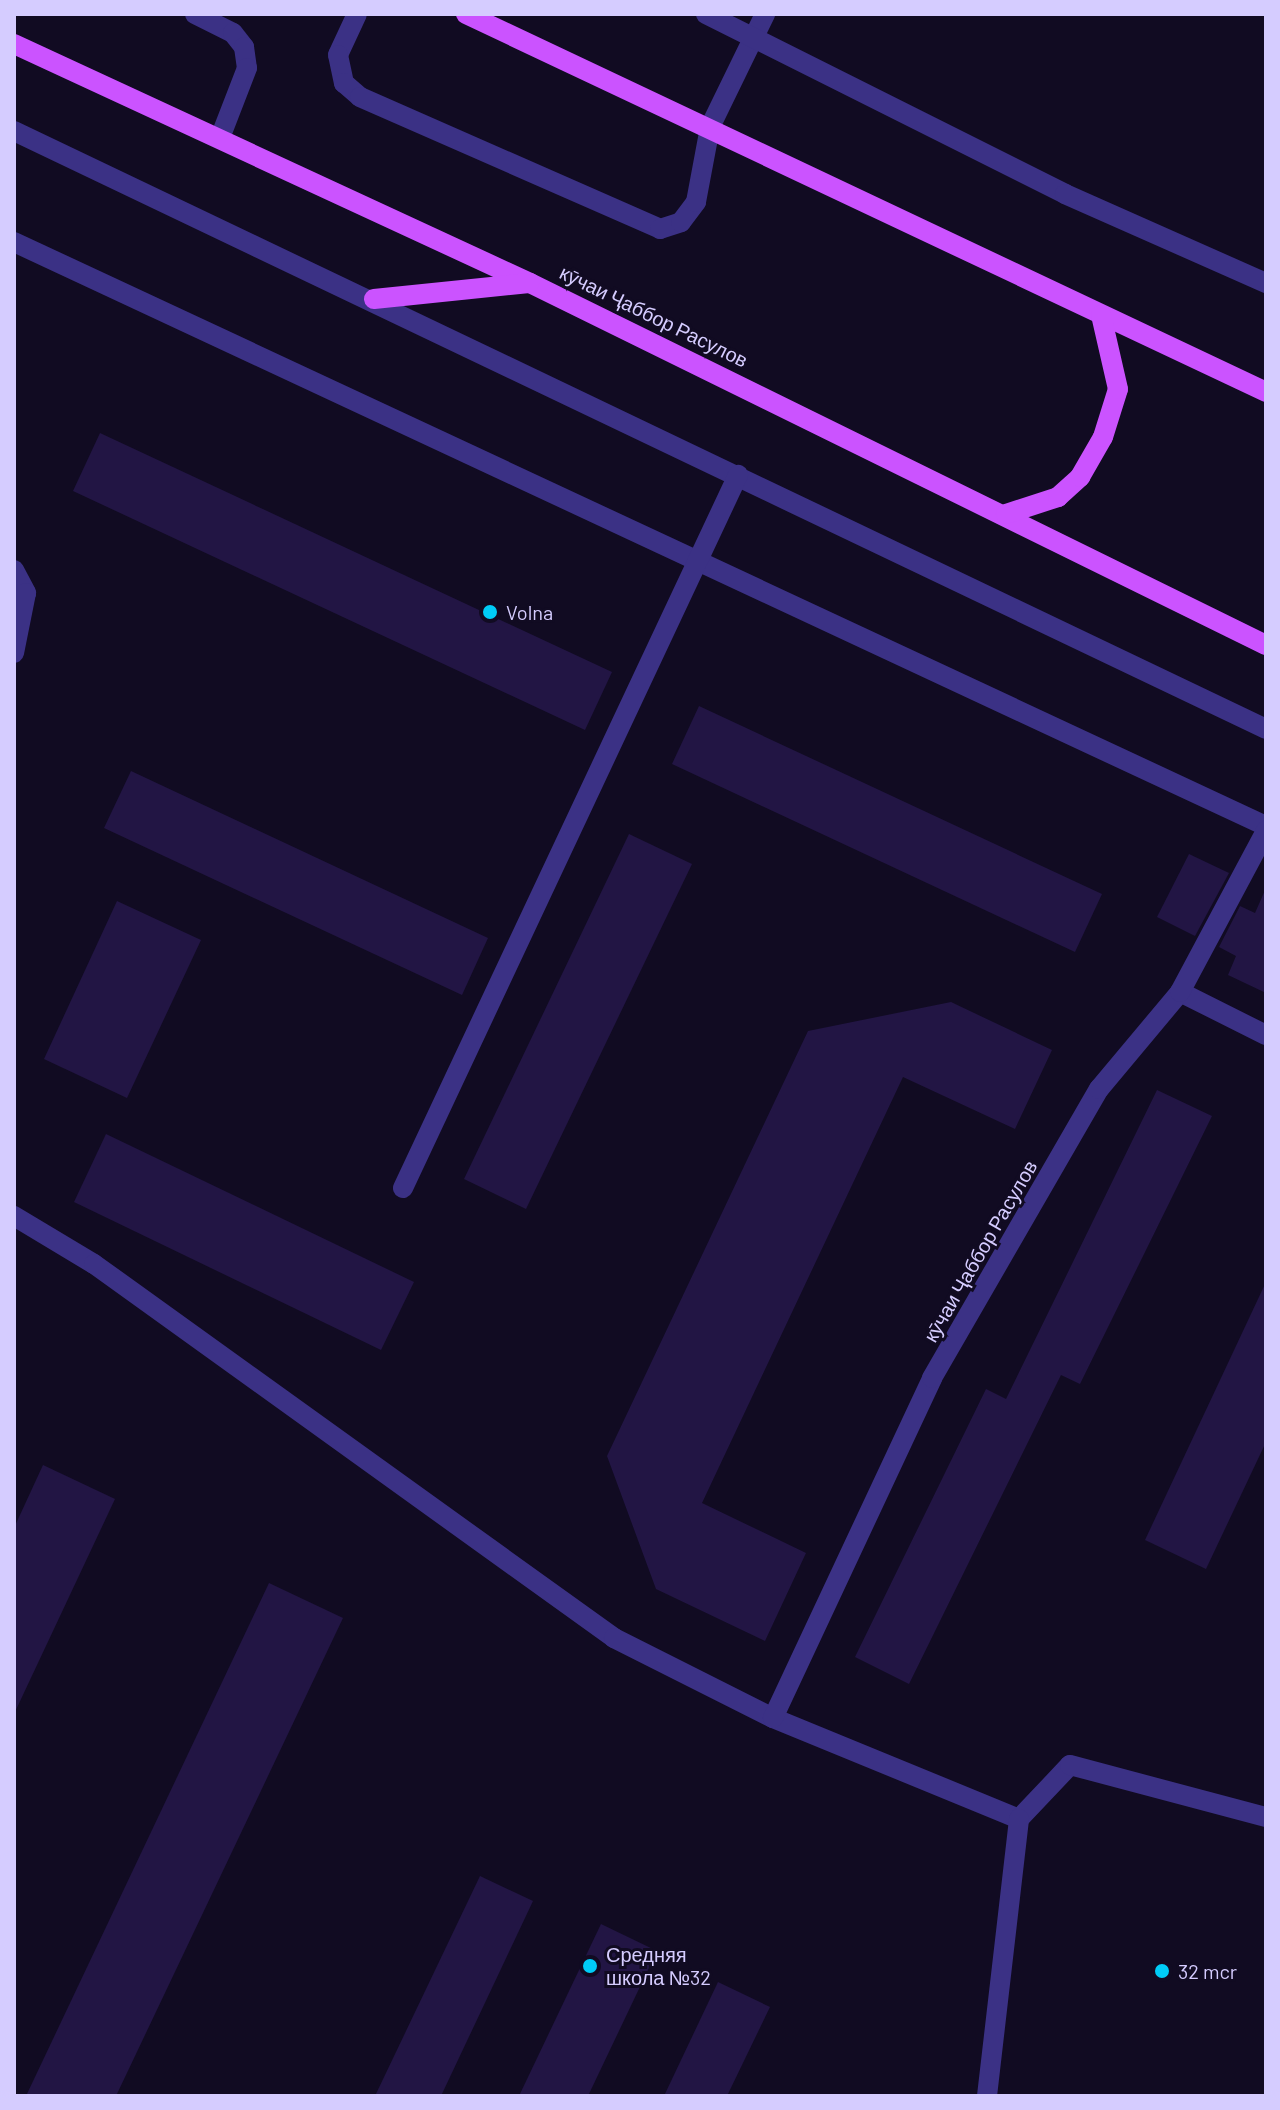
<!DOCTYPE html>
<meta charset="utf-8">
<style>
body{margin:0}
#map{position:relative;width:1280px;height:2110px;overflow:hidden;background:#110b22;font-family:Barlow,sans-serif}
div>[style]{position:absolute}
.building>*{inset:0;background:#221544}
.lane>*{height:20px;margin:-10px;padding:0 10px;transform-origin:10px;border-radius:10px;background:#3b3185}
.street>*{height:20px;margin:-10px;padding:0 10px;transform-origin:10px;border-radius:10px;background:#3b3185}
.primary>*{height:20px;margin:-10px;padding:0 10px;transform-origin:10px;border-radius:10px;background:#cb53ff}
.dots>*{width:22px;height:22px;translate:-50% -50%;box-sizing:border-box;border:4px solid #110b22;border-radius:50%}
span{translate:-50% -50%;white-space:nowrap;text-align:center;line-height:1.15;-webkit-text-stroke:6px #110b22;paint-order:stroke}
.street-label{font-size:20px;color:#d5ccff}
.poi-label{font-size:20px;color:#d5ccff}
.left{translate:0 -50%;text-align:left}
.frame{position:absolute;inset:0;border:16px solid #d5ccff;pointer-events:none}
</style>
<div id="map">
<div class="building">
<div style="clip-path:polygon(100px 433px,612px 672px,585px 730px,73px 491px)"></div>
<div style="clip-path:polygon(699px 706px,1102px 894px,1075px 952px,672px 764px)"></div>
<div style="clip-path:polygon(131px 771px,488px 938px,462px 995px,104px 828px)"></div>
<div style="clip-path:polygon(629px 834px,692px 864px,526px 1209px,464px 1179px)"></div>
<div style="clip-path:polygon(1189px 854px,1229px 873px,1195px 936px,1157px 917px)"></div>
<div style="clip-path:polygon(1266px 888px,1266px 993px,1228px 975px,1236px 956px,1219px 947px,1240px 906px,1255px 913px)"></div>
<div style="clip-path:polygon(117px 901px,201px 940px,127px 1098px,44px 1059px)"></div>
<div style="clip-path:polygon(951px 1002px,1052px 1050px,1015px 1129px,903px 1077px,702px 1503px,806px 1553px,765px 1641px,656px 1589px,607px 1456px,808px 1031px)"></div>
<div style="clip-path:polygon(1157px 1090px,1212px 1116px,1080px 1384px,1061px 1375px,909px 1684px,855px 1657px,986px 1389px,1006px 1399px)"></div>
<div style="clip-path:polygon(106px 1134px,414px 1282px,381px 1350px,74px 1202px)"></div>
<div style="clip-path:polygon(1266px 1282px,1266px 1442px,1206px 1569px,1145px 1540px)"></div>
<div style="clip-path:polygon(43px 1465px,115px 1499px,14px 1714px,14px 1528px)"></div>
<div style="clip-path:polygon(269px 1583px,343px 1618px,116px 2096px,26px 2096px)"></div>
<div style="clip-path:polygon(480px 1876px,533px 1901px,441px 2096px,375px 2096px)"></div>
<div style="clip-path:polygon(601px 1924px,657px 1951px,588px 2096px,519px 2096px)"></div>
<div style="clip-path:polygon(718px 1982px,770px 2007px,727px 2096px,664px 2096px)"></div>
</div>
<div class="lane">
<div style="left:195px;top:14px;width:42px;rotate:26.6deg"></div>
<div style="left:233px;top:33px;width:18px;rotate:52deg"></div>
<div style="left:244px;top:47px;width:21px;rotate:82deg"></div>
<div style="left:247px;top:68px;width:75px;rotate:111.1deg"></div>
<div style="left:357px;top:14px;width:45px;rotate:114.9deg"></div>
<div style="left:338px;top:55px;width:29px;rotate:78deg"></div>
<div style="left:344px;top:83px;width:21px;rotate:41deg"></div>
<div style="left:360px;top:97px;width:328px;rotate:23.7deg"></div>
<div style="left:660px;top:229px;width:22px;rotate:-18deg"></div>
<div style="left:681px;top:222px;width:25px;rotate:-53deg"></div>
<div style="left:696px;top:202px;width:76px;rotate:-79.4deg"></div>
<div style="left:710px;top:127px;width:126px;rotate:-64deg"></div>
<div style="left:706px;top:14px;width:402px;rotate:26.6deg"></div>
<div style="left:1065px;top:194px;width:220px;rotate:23.9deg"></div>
<div style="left:14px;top:242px;width:1382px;rotate:25.01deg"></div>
<div style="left:14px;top:570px;width:26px;rotate:62deg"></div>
<div style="left:26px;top:593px;width:61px;rotate:101.3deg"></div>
<div style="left:1180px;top:992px;width:96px;rotate:26.6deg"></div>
<div style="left:14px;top:1216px;width:93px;rotate:31deg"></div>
<div style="left:94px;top:1264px;width:641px;rotate:35.72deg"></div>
<div style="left:614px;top:1638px;width:178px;rotate:26.7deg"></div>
<div style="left:773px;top:1718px;width:266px;rotate:22.3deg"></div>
<div style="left:1019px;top:1819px;width:74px;rotate:-46.6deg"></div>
<div style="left:1070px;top:1765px;width:203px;rotate:14.9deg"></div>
<div style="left:773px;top:1718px;width:375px;rotate:-64.9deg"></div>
<div style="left:932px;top:1378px;width:334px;rotate:-60deg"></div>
<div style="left:1099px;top:1089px;width:126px;rotate:-50.1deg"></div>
<div style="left:1180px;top:992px;width:183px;rotate:-61.9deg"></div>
<div style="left:987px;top:2096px;width:279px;rotate:-83.4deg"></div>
</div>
<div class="street">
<div style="left:14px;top:131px;width:1387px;rotate:25.53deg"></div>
<div style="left:403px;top:1188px;width:788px;rotate:-64.83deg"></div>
</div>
<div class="primary">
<div style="left:466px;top:14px;width:885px;rotate:25.29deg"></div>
<div style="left:14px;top:44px;width:569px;rotate:24.85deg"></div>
<div style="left:530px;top:283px;width:820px;rotate:26.19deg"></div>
<div style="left:374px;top:299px;width:156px;rotate:-5.9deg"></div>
<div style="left:1006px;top:514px;width:55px;rotate:-18.1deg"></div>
<div style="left:1058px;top:497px;width:30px;rotate:-42deg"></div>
<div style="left:1080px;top:477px;width:46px;rotate:-60.1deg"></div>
<div style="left:1103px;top:437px;width:50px;rotate:-72.6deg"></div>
<div style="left:1118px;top:389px;width:76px;rotate:-102.9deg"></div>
</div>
<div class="dots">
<div style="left:490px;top:612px;background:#00ccf7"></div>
<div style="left:590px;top:1966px;background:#00ccf7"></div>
<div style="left:1162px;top:1971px;background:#00ccf7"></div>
</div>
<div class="street-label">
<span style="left:654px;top:316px;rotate:26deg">кӯчаи Ҷаббор Расулов</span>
<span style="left:980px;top:1251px;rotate:-60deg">кӯчаи Ҷаббор Расулов</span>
</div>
<div class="poi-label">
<span class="left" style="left:506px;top:612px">Volna</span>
<span class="left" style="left:606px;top:1966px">Средняя<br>школа №32</span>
<span class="left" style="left:1178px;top:1971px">32 mcr</span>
</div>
<div class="frame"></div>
</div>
